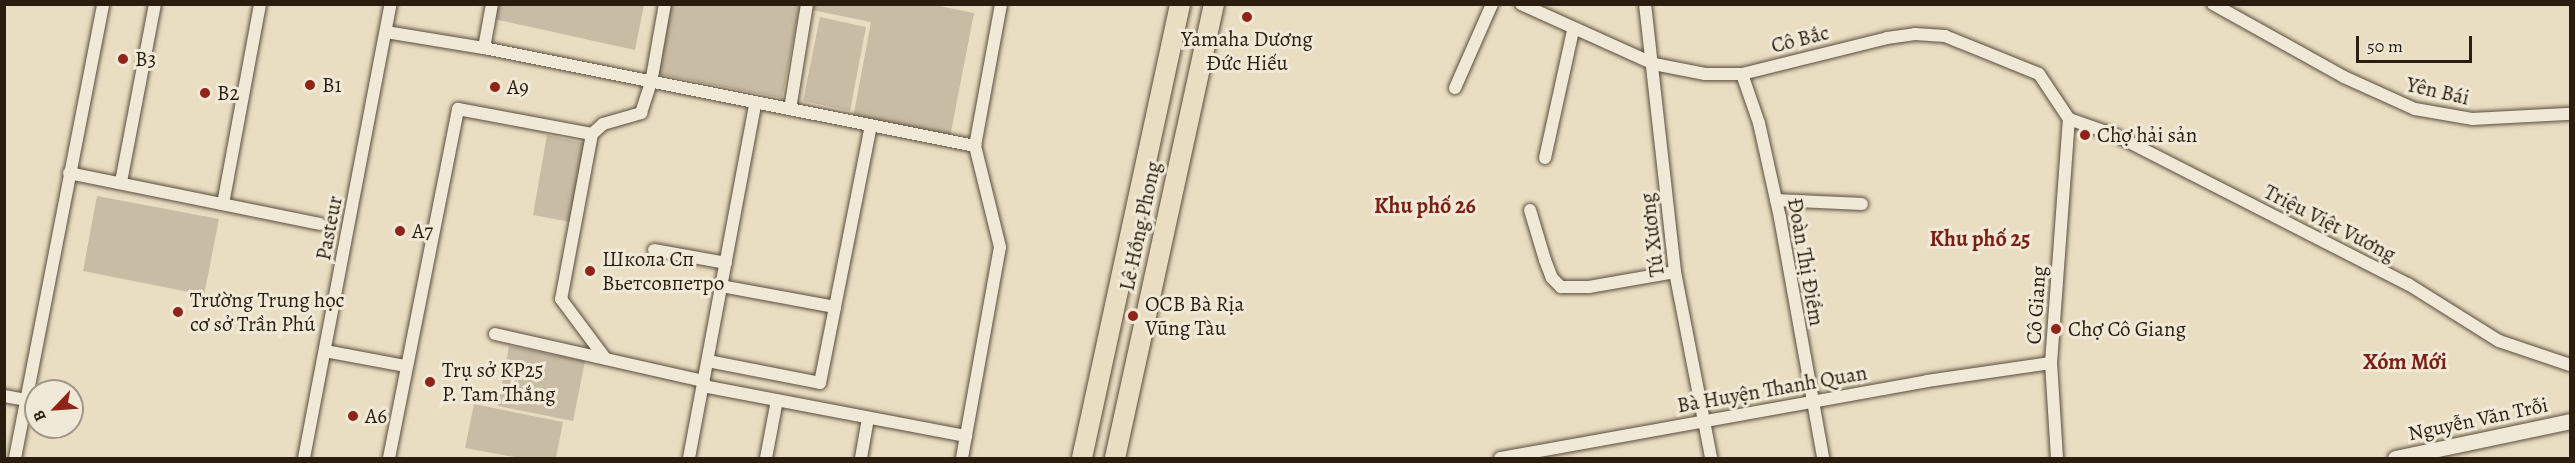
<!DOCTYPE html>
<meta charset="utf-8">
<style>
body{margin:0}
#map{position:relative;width:2575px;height:463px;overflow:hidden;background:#e9ddc2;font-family:Alegreya,serif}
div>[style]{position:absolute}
.green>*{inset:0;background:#c8bca4}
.roads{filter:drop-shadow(0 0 2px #594d3c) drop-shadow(0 0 2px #594d3c)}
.minor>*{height:12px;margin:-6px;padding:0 6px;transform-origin:6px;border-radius:6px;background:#f1e9d7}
.tertiary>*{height:15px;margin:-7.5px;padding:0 7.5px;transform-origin:7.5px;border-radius:7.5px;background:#f1e9d7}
.primary>*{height:20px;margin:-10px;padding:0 10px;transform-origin:10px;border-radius:10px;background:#e9ddc2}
.dots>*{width:16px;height:16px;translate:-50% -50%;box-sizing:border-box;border:3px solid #f1e9d7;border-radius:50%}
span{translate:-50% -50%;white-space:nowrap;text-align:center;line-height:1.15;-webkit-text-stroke:6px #f1e9d7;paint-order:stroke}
.poi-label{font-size:21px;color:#291d10}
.left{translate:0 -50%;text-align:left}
.street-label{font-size:21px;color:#291d10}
.neighbourhood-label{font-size:22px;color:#7a1f14;font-weight:700}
.frame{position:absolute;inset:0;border:6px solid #291d10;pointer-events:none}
.north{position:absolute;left:24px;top:379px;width:60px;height:60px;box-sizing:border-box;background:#f1e9d7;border:2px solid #a19787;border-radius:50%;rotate:245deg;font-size:16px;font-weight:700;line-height:24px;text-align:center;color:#291d10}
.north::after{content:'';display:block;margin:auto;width:21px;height:27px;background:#8f2418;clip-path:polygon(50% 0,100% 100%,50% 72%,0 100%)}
.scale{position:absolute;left:2356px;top:36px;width:116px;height:27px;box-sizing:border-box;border:3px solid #291d10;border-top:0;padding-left:8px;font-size:18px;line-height:21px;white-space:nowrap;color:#291d10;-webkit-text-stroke:4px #f1e9d7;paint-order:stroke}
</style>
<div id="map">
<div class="green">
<div style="clip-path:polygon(813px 4px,930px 4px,974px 13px,950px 137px,853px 118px,871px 22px,812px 10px)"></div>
<div style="clip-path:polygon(496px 5px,644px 5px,635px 50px,494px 19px)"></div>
<div style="clip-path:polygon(660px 5px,800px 5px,782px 98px,647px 72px)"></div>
<div style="clip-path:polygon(820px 17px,866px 27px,850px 111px,803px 101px)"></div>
<div style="clip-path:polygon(547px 135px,584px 143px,570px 222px,533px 215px)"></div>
<div style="clip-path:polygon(97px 196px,219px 219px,204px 295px,83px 271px)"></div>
<div style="clip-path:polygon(509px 346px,585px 361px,573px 421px,498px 406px)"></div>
<div style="clip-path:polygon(474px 404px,563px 422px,556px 458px,520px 458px,465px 448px)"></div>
</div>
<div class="roads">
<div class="minor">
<div style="left:1521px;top:4px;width:146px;rotate:24.3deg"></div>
<div style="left:1654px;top:64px;width:52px;rotate:11.1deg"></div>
<div style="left:1705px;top:74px;width:37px"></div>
<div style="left:1742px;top:74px;width:149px;rotate:-13.9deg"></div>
<div style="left:1887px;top:38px;width:28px;rotate:-8deg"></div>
<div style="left:1915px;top:34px;width:30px;rotate:4deg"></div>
<div style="left:1945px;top:36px;width:101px;rotate:22deg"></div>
<div style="left:2039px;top:74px;width:54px;rotate:56.3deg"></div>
<div style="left:1645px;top:4px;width:270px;rotate:83.6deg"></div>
<div style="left:1675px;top:272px;width:189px;rotate:79deg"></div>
<div style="left:2213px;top:4px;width:150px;rotate:29.1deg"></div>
<div style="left:2344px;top:77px;width:78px;rotate:24.3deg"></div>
<div style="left:2415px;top:109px;width:59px;rotate:9.8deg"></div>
<div style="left:2473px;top:119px;width:97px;rotate:-3deg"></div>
<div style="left:386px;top:32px;width:99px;rotate:9.3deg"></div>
<div style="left:484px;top:48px;width:501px;rotate:11.29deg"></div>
<div style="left:484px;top:48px;width:45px;rotate:-79.7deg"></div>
<div style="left:1742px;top:74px;width:52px;rotate:70.9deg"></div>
<div style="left:1759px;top:123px;width:97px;rotate:77.5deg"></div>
<div style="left:1780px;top:218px;width:244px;rotate:79.8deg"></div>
<div style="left:1455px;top:88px;width:92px;rotate:-66.2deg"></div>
<div style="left:790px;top:109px;width:106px;rotate:-80.8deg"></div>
<div style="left:2069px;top:119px;width:49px;rotate:19.2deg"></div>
<div style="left:2115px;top:135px;width:329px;rotate:27deg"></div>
<div style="left:2408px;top:284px;width:107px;rotate:32.1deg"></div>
<div style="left:2499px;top:341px;width:75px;rotate:18.7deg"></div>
<div style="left:592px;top:134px;width:168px;rotate:100.6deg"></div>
<div style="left:561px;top:299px;width:74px;rotate:53.3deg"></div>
<div style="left:1545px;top:158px;width:130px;rotate:-77.6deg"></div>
<div style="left:69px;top:173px;width:256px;rotate:11.5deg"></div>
<div style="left:121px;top:182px;width:181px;rotate:-79.2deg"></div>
<div style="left:1776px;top:200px;width:86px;rotate:2.7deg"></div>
<div style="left:223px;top:204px;width:203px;rotate:-79.5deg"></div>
<div style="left:1530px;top:210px;width:52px;rotate:73.3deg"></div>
<div style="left:1545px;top:260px;width:19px;rotate:69deg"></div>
<div style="left:1552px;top:278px;width:13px;rotate:45deg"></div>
<div style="left:1561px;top:287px;width:28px"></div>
<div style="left:1589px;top:287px;width:87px;rotate:-9.9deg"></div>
<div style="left:654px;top:250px;width:73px;rotate:10.2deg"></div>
<div style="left:835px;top:307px;width:185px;rotate:-78.8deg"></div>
<div style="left:495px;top:334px;width:214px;rotate:12.7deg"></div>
<div style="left:325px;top:351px;width:81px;rotate:10.6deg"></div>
<div style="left:708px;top:361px;width:114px;rotate:11.1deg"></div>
<div style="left:820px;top:383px;width:77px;rotate:-78.8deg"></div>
<div style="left:835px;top:307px;width:115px;rotate:-169.5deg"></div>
<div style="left:703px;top:386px;width:268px;rotate:10.8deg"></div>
<div style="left:4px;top:396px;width:22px;rotate:10deg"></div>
<div style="left:15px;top:458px;width:462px;rotate:-79deg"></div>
<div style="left:304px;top:458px;width:462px;rotate:-79.2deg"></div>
<div style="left:389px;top:458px;width:356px;rotate:-78.8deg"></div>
<div style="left:458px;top:109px;width:136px;rotate:10.6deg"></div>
<div style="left:592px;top:134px;width:15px;rotate:-42deg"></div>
<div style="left:603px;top:124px;width:40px;rotate:-16deg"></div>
<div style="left:641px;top:113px;width:32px;rotate:-72deg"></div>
<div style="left:651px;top:83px;width:80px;rotate:-80deg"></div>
<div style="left:689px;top:458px;width:360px;rotate:-79.4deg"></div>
<div style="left:766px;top:458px;width:59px;rotate:-79.3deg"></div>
<div style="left:861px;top:458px;width:40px;rotate:-80deg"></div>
<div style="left:962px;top:458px;width:214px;rotate:-79.8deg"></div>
<div style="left:1000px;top:247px;width:104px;rotate:-103.9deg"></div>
<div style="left:975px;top:146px;width:144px;rotate:-79.6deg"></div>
<div style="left:1500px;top:458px;width:434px;rotate:-10.2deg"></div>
<div style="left:1927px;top:381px;width:125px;rotate:-8.3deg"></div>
<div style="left:2057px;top:458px;width:95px;rotate:-93.6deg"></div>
<div style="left:2051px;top:363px;width:245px;rotate:-85.8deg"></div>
</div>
<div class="tertiary">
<div style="left:2395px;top:458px;width:179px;rotate:-11.9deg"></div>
</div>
<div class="primary">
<div style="left:1082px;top:458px;width:464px;rotate:-77.8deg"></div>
<div style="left:1115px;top:458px;width:465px;rotate:-77.7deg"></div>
</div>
</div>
<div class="dots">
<div style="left:1247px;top:17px;background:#8f2418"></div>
<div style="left:123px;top:59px;background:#8f2418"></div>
<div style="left:310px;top:85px;background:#8f2418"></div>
<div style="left:495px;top:87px;background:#8f2418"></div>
<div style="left:205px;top:93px;background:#8f2418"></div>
<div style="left:2085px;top:135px;background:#8f2418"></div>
<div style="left:400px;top:231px;background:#8f2418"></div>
<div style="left:590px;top:271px;background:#8f2418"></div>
<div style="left:178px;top:312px;background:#8f2418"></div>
<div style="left:1133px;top:316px;background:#8f2418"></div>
<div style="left:2056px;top:329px;background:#8f2418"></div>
<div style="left:430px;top:382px;background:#8f2418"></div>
<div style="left:353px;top:416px;background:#8f2418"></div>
</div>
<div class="poi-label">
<span style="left:1247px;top:51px">Yamaha Dương<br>Đức Hiếu</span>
<span class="left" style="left:135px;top:59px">B3</span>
<span class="left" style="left:322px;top:85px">B1</span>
<span class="left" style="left:507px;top:87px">A9</span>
<span class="left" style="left:217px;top:93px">B2</span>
<span class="left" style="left:2097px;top:135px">Chợ hải sản</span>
<span class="left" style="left:412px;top:231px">A7</span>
<span class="left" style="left:602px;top:271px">Школа Сп<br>Вьетсовпетро</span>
<span class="left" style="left:190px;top:312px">Trường Trung học<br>cơ sở Trần Phú</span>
<span class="left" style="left:1145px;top:316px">OCB Bà Rịa<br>Vũng Tàu</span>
<span class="left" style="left:2068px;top:329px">Chợ Cô Giang</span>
<span class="left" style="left:442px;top:382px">Trụ sở KP25<br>P. Tam Thắng</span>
<span class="left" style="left:365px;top:416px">A6</span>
</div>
<div class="street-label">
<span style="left:1800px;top:39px;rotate:-14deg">Cô Bắc</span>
<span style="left:2438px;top:91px;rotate:13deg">Yên Bái</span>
<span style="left:2330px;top:223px;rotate:27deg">Triệu Việt Vương</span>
<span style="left:1140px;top:226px;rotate:-78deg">Lê Hồng Phong</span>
<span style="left:329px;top:228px;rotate:-79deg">Pasteur</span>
<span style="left:1652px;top:235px;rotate:-97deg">Tú Xương</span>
<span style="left:1806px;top:262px;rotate:80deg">Đoàn Thị Điểm</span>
<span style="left:2036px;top:305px;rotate:-86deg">Cô Giang</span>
<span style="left:1772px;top:389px;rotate:-10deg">Bà Huyện Thanh Quan</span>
<span style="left:2478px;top:419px;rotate:-12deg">Nguyễn Văn Trỗi</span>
</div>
<div class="neighbourhood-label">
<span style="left:1425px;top:207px">Khu phố 26</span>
<span style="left:1980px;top:240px">Khu phố 25</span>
<span style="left:2405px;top:363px">Xóm Mới</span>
</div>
<div class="frame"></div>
<div class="north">B</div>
<div class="scale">50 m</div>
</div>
